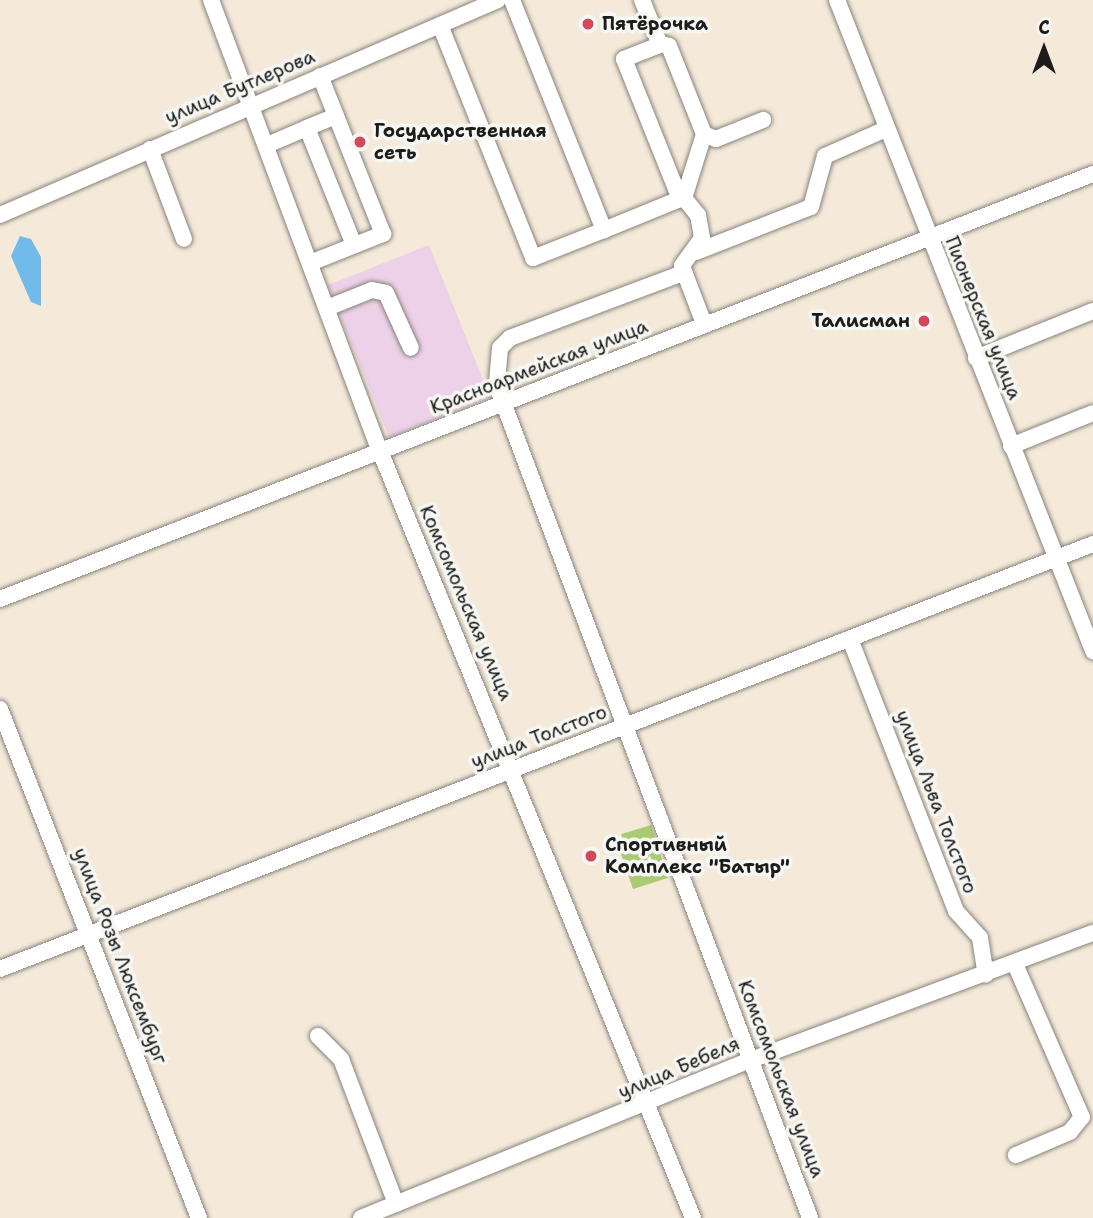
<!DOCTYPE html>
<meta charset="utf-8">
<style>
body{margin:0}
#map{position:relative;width:1093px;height:1218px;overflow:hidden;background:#f5eada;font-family:"Shantell Sans",sans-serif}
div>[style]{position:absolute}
.built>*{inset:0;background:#edd1e9}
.green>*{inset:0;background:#aacb73}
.water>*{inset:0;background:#70bbe9}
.roads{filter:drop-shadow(0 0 2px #88837b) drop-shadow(0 0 2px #88837b)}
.minor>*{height:16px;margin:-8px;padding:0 8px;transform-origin:8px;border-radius:8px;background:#fff}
.dots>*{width:19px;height:19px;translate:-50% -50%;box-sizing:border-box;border:4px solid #f6f6f2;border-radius:50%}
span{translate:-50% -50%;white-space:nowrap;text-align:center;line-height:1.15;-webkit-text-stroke:7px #f6f6f2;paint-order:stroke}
.poi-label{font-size:19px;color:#1c1c1c;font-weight:700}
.left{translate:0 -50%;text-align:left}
.right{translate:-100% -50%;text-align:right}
.street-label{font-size:19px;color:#1c1c1c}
.north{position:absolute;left:1009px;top:14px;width:70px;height:70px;-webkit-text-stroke:5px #f6f6f2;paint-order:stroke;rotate:0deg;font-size:19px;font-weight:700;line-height:28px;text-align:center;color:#1c1c1c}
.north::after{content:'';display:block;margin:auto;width:24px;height:32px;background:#1c1c1c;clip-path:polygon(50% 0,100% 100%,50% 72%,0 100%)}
</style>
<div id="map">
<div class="built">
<div style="clip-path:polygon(429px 245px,490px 397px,389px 437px,328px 285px)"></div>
</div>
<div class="green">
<div style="clip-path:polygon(651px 825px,668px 878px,633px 889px,615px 836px)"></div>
</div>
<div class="water">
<div style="clip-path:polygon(20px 236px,31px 239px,41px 257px,41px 306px,31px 302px,11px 256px)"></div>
</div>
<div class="roads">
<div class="minor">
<div style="left:211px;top:0;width:482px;rotate:69.5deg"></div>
<div style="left:380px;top:451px;width:828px;rotate:67.8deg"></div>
<div style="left:512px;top:0;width:248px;rotate:68.2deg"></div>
<div style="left:642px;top:0;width:48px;rotate:68.2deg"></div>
<div style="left:837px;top:0;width:700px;rotate:68.53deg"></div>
<div style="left:440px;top:25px;width:251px;rotate:68.2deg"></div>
<div style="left:533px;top:258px;width:76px;rotate:-21.5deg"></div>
<div style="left:604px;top:230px;width:82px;rotate:-22.2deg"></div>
<div style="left:680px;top:199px;width:4px;rotate:-14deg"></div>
<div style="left:684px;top:198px;width:67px;rotate:-72.6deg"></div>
<div style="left:704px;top:134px;width:95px;rotate:-111.7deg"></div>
<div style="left:669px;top:46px;width:7px;rotate:-164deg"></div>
<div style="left:662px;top:44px;width:41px;rotate:158.5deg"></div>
<div style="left:624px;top:59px;width:151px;rotate:68.2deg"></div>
<div style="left:336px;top:116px;width:31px;rotate:158deg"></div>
<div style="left:307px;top:128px;width:126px;rotate:68.1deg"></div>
<div style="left:704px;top:134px;width:13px;rotate:23deg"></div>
<div style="left:716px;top:139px;width:51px;rotate:-22deg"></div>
<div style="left:267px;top:145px;width:43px;rotate:-23deg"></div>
<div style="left:150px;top:149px;width:96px;rotate:69.3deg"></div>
<div style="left:684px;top:198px;width:22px;rotate:51deg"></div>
<div style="left:698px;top:215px;width:23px;rotate:80deg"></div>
<div style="left:702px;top:238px;width:34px;rotate:126deg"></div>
<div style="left:682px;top:266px;width:62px;rotate:69.2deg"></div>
<div style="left:0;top:215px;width:542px;rotate:-23.35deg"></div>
<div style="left:696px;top:252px;width:123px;rotate:-21.4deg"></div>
<div style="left:811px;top:207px;width:53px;rotate:-74.6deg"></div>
<div style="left:825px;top:156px;width:67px;rotate:-23.9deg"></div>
<div style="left:310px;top:263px;width:79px;rotate:-21.7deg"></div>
<div style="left:383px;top:234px;width:170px;rotate:-111.7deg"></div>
<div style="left:683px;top:273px;width:185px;rotate:159.4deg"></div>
<div style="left:510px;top:338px;width:14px;rotate:135deg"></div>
<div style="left:500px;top:348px;width:38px;rotate:95deg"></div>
<div style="left:497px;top:386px;width:889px;rotate:69.38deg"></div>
<div style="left:327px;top:308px;width:48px;rotate:-21.8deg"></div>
<div style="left:372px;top:290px;width:14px;rotate:12deg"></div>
<div style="left:386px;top:293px;width:60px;rotate:65.6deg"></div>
<div style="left:976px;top:358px;width:126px;rotate:-21.9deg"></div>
<div style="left:1011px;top:446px;width:88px;rotate:-21.9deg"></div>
<div style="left:0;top:599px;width:1173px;rotate:-21.25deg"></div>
<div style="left:850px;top:639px;width:292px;rotate:68.7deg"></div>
<div style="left:956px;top:911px;width:36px;rotate:48deg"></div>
<div style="left:980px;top:938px;width:37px;rotate:81deg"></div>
<div style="left:0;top:709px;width:547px;rotate:68.65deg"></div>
<div style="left:1015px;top:964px;width:167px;rotate:66.4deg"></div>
<div style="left:1082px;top:1117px;width:19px;rotate:129deg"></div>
<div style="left:1070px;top:1132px;width:59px;rotate:156.9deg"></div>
<div style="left:0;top:969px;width:1173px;rotate:-21.25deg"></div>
<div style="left:318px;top:1036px;width:33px;rotate:45deg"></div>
<div style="left:341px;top:1059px;width:155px;rotate:69.2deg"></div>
<div style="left:361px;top:1218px;width:421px;rotate:-22.1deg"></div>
<div style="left:751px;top:1060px;width:365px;rotate:-20.4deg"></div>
</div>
</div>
<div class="dots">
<div style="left:588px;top:24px;background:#d1495b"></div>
<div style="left:360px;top:142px;background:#d1495b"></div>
<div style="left:924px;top:321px;background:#d1495b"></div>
<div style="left:591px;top:856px;background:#d1495b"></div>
</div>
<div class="poi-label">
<span class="left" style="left:602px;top:24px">Пятёрочка</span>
<span class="left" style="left:374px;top:142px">Государственная<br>сеть</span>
<span class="right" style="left:910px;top:321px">Талисман</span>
<span class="left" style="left:605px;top:856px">Спортивный<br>Комплекс "Батыр"</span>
</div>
<div class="street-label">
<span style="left:240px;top:87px;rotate:-23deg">улица Бутлерова</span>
<span style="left:983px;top:318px;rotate:68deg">Пионерская улица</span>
<span style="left:539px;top:367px;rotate:-21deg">Красноармейская улица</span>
<span style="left:466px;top:603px;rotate:67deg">Комсомольская улица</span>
<span style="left:539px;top:737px;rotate:-21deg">улица Толстого</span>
<span style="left:936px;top:802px;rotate:69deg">улица Льва Толстого</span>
<span style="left:120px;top:956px;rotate:69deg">улица Розы Люксембург</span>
<span style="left:679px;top:1068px;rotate:-23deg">улица Бебеля</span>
<span style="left:781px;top:1079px;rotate:69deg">Комсомольская улица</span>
</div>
<div class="north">С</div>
</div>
